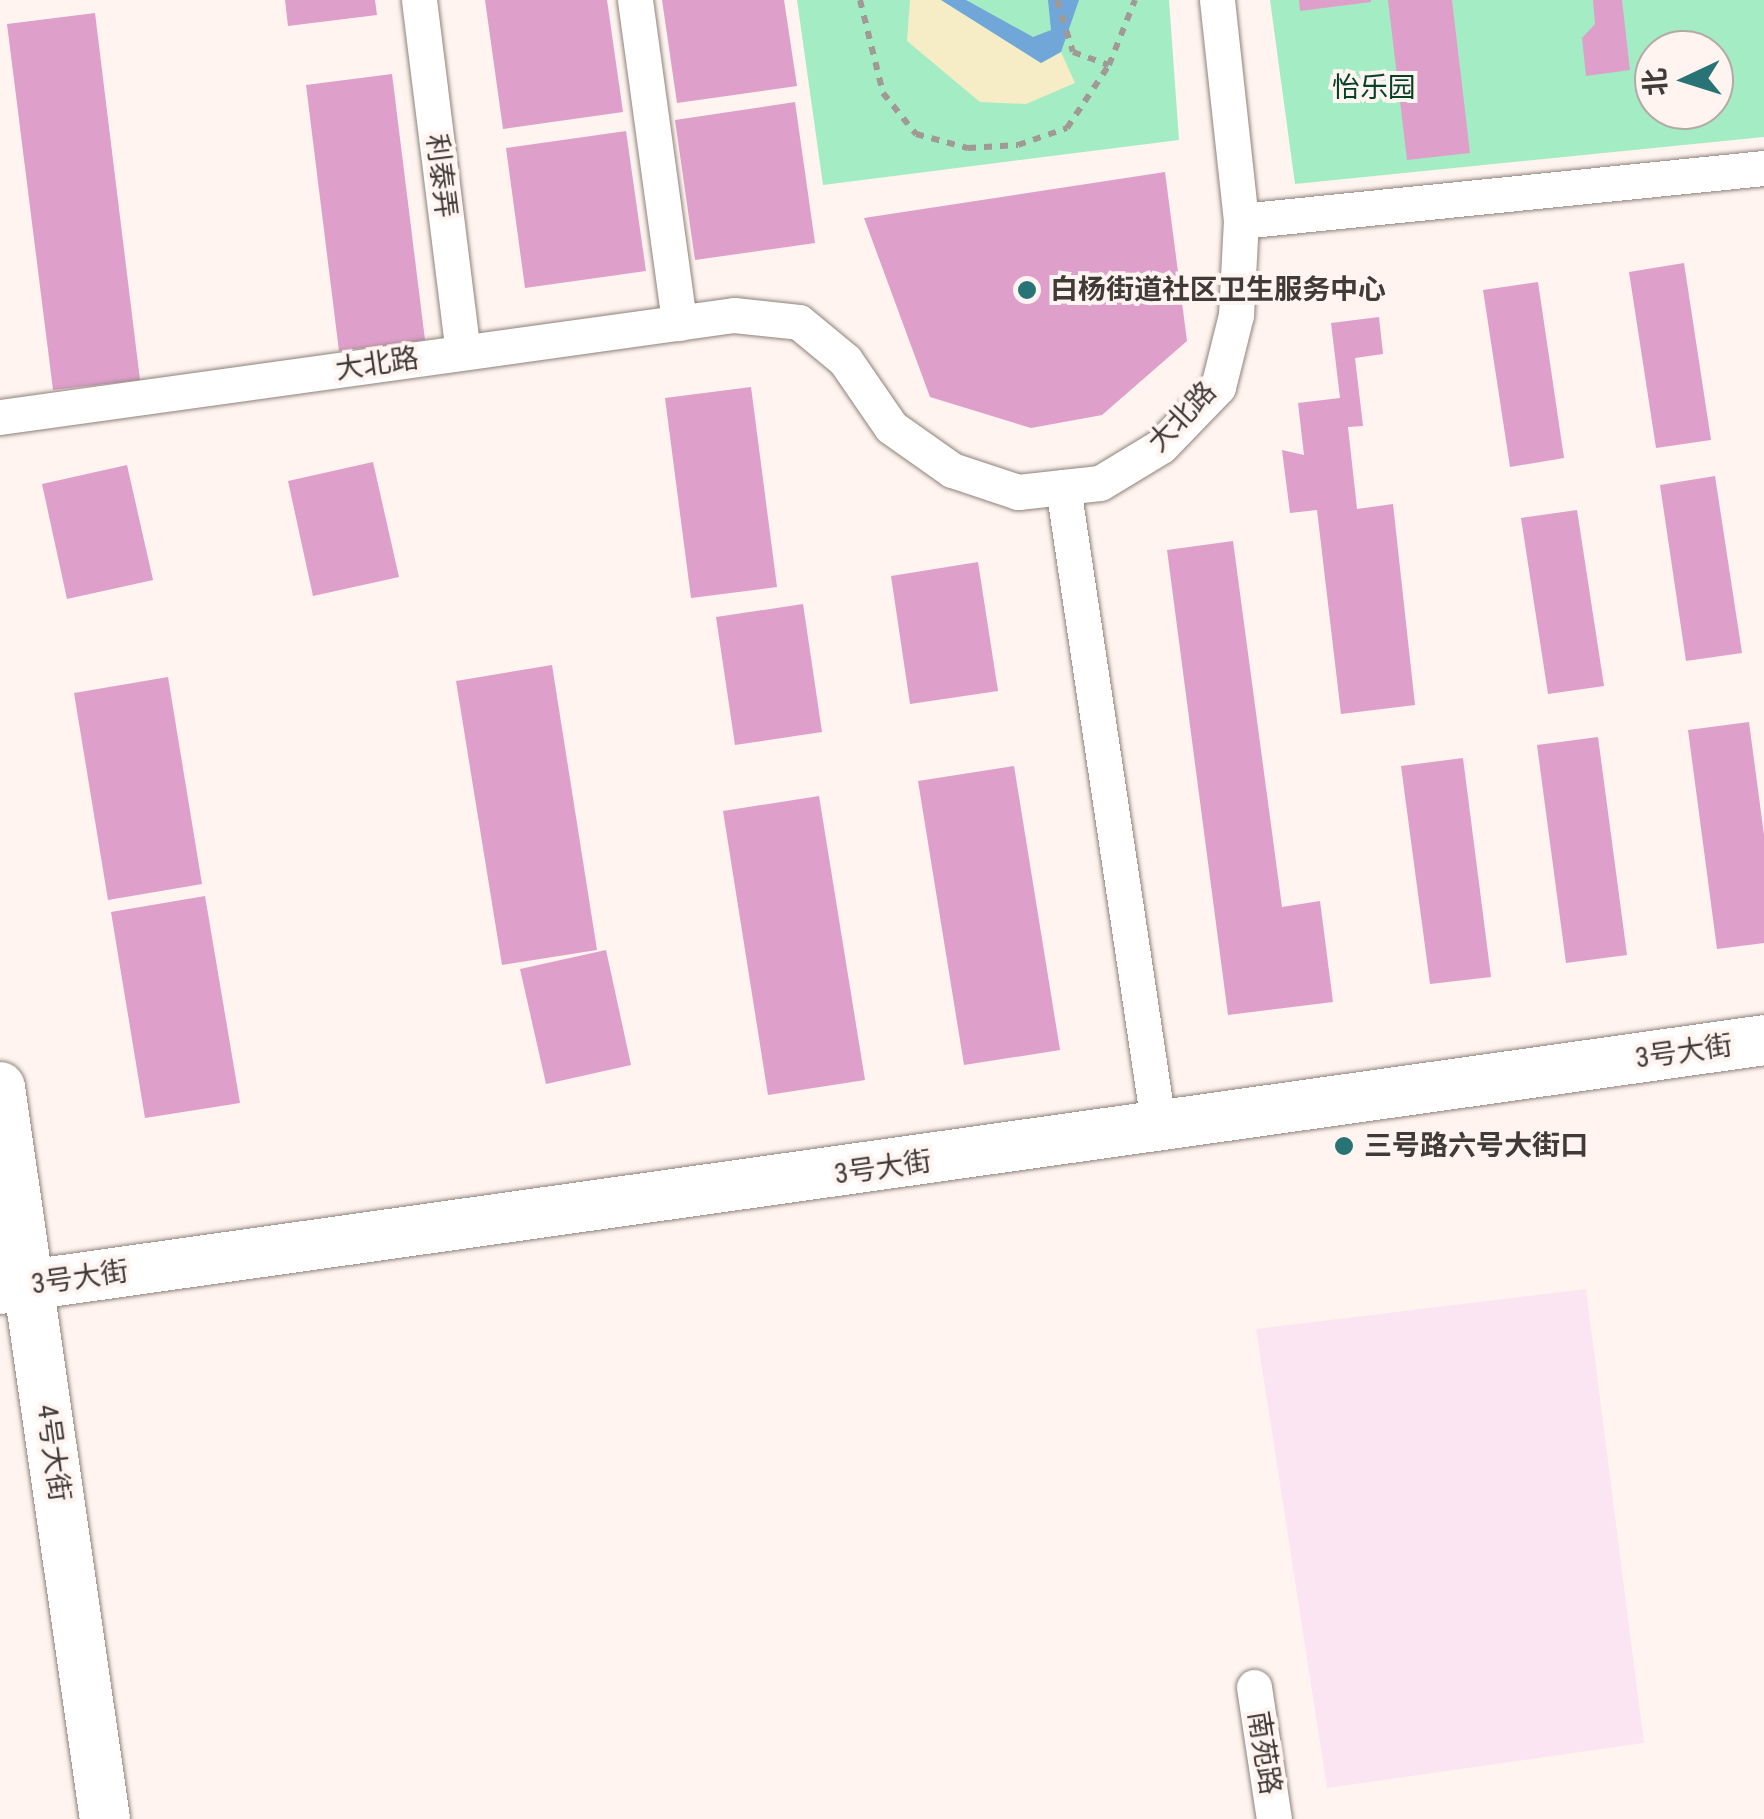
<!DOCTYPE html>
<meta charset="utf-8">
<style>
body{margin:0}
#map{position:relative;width:1764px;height:1819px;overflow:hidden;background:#fff4ef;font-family:"Roboto Condensed","Noto Sans SC",sans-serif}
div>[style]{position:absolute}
.education>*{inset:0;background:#fbe5f2}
.green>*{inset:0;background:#a4ecc4}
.sand>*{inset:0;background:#f6edc7}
.water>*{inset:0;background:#70a7d8}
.building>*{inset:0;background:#de9fca}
.path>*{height:6px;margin-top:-3px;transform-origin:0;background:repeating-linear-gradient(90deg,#a19995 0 8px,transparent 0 16px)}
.roads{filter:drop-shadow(0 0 2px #8e827c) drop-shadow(0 0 2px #8e827c)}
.street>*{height:35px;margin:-17.5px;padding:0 17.5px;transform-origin:17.5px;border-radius:17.5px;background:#fff}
.secondary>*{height:50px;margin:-25px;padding:0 25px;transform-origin:25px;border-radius:25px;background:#fff}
.dots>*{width:28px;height:28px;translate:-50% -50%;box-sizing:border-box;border:5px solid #fff4ef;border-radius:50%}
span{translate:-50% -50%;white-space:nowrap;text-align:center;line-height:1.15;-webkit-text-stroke:8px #fff4ef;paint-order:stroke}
.park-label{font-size:28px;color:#054329}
.street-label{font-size:28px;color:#403b38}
.poi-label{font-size:28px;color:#403b38;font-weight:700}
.left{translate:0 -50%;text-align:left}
.north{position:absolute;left:1634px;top:30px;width:100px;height:100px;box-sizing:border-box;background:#fff4ef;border:2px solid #b3aaa6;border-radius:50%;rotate:266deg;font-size:28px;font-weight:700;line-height:40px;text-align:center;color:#403b38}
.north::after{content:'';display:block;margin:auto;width:35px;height:45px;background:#287376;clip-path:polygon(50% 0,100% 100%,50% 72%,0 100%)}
</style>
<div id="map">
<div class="education">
<div style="clip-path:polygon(1586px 1289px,1644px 1743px,1327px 1788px,1256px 1329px)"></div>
</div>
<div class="green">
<div style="clip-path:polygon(797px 0,1169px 0,1179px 140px,823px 185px)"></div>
<div style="clip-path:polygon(evenodd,1270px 0,1764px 0,1764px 137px,1295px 184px,1270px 0,1654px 50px,1714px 50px,1714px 110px,1654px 110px,1654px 50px)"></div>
</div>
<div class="sand">
<div style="clip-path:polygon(910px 0,941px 0,1041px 63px,1061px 52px,1075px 83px,1026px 104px,980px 102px,907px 41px)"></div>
</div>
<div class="water">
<div style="clip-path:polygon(941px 0,966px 0,1033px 37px,1051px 30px,1048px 0,1079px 0,1061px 52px,1041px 63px)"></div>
</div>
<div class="building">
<div style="clip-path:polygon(285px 0,375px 0,377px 15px,288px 26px)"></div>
<div style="clip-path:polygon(485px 0,607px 0,623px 112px,503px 129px)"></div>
<div style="clip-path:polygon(662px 0,784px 0,797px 86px,677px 103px)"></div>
<div style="clip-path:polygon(1299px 0,1371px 0,1371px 2px,1300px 11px)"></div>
<div style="clip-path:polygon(1388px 0,1452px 0,1470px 153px,1407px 160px)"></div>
<div style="clip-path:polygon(1593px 0,1622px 0,1630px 70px,1586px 76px,1582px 38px,1595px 24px)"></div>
<div style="clip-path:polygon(95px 13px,140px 380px,53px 390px,7px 24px)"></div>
<div style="clip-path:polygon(392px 74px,425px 340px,339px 351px,306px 85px)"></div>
<div style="clip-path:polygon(795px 102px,815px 243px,695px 260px,675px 120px)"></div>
<div style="clip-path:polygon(626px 131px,646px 271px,525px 288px,506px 148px)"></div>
<div style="clip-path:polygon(1165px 172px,1187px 341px,1102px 415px,1031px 428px,930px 397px,864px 218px)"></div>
<div style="clip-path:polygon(1684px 263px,1711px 440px,1656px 448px,1629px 272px)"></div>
<div style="clip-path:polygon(1538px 282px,1564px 458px,1510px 467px,1483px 290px)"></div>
<div style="clip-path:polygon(1379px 317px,1383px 354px,1355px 358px,1363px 426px,1348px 427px,1357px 509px,1393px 504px,1415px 705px,1341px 714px,1317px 510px,1290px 513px,1282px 450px,1304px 455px,1298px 403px,1340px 398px,1331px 323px)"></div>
<div style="clip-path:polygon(751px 387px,777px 587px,691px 598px,665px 398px)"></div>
<div style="clip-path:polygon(373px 462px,399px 577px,313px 596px,288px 481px)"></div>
<div style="clip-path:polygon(127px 465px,153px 580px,67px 599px,42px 484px)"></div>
<div style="clip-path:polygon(1715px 476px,1742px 653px,1686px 661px,1660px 485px)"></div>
<div style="clip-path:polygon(1577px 510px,1604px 686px,1548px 694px,1521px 518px)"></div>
<div style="clip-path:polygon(1233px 541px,1282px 907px,1320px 901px,1333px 1002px,1228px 1015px,1167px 550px)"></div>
<div style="clip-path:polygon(978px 562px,998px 691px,910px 704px,891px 576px)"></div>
<div style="clip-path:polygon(803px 604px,822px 732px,735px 745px,716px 617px)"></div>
<div style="clip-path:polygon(552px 665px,597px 950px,502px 965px,456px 681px)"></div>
<div style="clip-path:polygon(168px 677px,202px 884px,108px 900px,74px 693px)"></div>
<div style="clip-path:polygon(1749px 722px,1764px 835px,1764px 943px,1717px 949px,1688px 730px)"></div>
<div style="clip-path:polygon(1598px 737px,1627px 955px,1566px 963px,1537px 745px)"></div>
<div style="clip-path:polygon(1463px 758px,1491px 977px,1430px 984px,1401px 766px)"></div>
<div style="clip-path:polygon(1014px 766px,1060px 1050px,964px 1065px,918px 781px)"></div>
<div style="clip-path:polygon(819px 796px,865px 1080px,768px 1095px,723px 811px)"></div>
<div style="clip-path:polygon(205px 896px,240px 1103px,145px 1118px,111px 912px)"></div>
<div style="clip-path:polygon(606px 950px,631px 1065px,546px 1084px,520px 969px)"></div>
</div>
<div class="path">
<div style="left:860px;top:0;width:96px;rotate:76.1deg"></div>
<div style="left:883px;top:93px;width:53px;rotate:51.2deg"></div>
<div style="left:916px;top:134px;width:54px;rotate:15.1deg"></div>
<div style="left:968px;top:148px;width:50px;rotate:-3.4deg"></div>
<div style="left:1018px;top:145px;width:52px;rotate:-19.1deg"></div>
<div style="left:1067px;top:128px;width:76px;rotate:-56.3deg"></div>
<div style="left:1109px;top:65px;width:70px;rotate:-68.2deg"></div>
<div style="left:1057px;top:0;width:54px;rotate:72.9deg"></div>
<div style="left:1073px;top:52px;width:38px;rotate:20deg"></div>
</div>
<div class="roads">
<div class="street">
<div style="left:419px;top:0;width:354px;rotate:82.9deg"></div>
<div style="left:635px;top:0;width:326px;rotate:82.2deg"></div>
<div style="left:1217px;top:0;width:222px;rotate:83.8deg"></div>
<div style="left:0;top:417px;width:741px;rotate:-7.91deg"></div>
<div style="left:734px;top:315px;width:65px;rotate:6.1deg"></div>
<div style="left:799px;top:322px;width:60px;rotate:39.6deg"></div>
<div style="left:845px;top:360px;width:81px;rotate:55.5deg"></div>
<div style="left:891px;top:427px;width:75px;rotate:35.2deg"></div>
<div style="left:952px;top:470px;width:70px;rotate:18.4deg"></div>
<div style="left:1018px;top:492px;width:82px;rotate:-6.3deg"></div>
<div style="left:1100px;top:483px;width:71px;rotate:-31.2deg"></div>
<div style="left:1161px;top:446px;width:82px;rotate:-46deg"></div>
<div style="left:1218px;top:387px;width:74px;rotate:-76deg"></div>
<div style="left:1236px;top:315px;width:94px;rotate:-87deg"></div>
<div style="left:1241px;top:221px;width:526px;rotate:-5.79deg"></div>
<div style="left:1063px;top:487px;width:649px;rotate:81.5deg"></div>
<div style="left:1254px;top:1687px;width:134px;rotate:81.4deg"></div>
</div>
<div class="secondary">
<div style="left:0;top:1087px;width:739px;rotate:81.84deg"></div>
<div style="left:0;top:1289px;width:1781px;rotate:-8.03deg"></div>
</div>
</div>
<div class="dots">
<div style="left:1027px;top:290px;background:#287376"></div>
<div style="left:1344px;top:1146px;background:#287376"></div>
</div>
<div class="park-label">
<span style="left:1374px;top:88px">怡乐园</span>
</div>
<div class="street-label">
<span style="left:441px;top:176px;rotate:83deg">利泰弄</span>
<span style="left:377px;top:364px;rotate:-8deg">大北路</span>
<span style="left:1182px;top:417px;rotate:-46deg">大北路</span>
<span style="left:1684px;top:1052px;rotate:-8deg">3号大街</span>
<span style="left:883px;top:1168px;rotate:-8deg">3号大街</span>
<span style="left:80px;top:1278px;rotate:-8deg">3号大街</span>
<span style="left:53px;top:1453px;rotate:82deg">4号大街</span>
<span style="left:1264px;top:1753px;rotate:81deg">南苑路</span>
</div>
<div class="poi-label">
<span class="left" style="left:1050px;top:290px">白杨街道社区卫生服务中心</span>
<span class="left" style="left:1364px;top:1146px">三号路六号大街口</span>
</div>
<div class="north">北</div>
</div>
